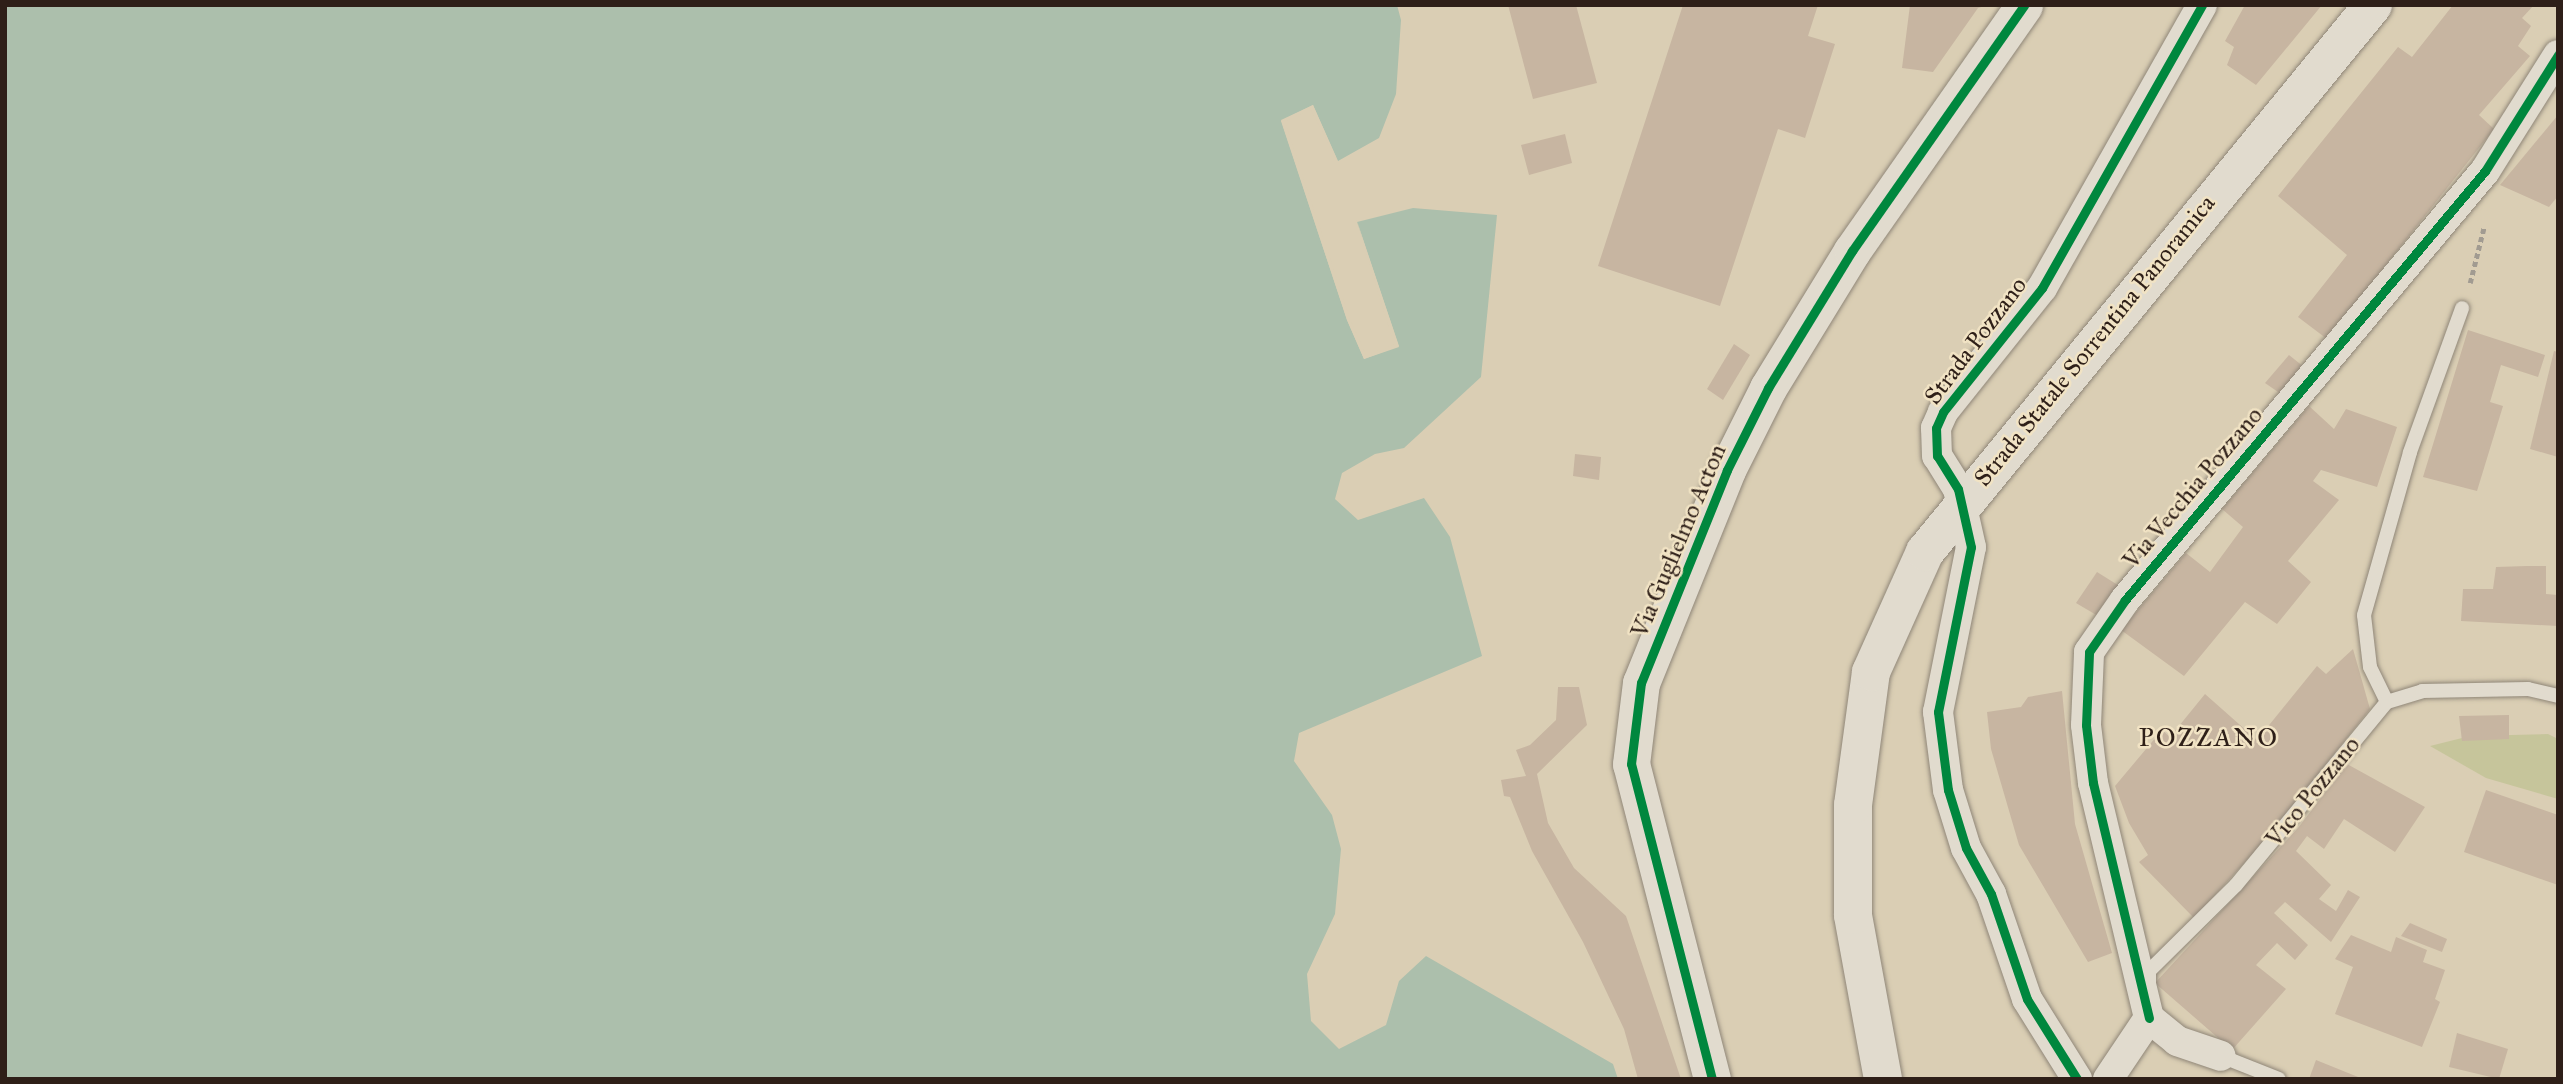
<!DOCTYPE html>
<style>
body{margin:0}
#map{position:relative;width:2563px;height:1084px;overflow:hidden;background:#daceb4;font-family:"IM FELL Great Primer",serif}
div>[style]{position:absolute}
.green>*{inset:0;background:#c6c59b}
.water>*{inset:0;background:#acbfac}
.pier>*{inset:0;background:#daceb4}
.building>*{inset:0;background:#c7b5a1}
.path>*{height:4.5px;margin-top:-2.25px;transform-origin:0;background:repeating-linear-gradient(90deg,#a19b91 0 5px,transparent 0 8.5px)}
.roads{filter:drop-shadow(0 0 2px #8f8678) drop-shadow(0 0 2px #8f8678)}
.service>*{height:14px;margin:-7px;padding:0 7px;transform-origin:7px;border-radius:7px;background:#e1dbce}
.minor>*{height:30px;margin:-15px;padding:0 15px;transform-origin:15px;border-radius:15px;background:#e1dbce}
.tertiary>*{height:37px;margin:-18.5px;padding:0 18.5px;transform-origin:18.5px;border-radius:18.5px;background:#e1dbce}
.secondary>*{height:38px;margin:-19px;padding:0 19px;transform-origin:19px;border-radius:19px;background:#e1dbce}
.cycleway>*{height:9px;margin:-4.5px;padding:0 4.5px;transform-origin:4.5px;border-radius:4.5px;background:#00873e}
span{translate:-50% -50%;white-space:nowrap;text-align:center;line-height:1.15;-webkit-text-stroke:5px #f1e3c4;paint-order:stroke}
.street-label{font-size:24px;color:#2e1f18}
.neighbourhood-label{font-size:26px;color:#2e1f18;letter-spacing:2px}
.frame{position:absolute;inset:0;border:7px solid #2e1f18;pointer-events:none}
</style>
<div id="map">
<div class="green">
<div style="clip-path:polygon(2548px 734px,2558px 739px,2558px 799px,2486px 778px,2430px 746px,2470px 736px)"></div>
</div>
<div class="water">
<div style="clip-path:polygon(5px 5px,1397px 5px,1401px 20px,1396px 94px,1379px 138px,1338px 161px,1313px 105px,1281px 121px,1347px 320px,1364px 359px,1399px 346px,1357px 222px,1413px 208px,1497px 215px,1481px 377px,1404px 448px,1375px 454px,1342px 473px,1335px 499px,1358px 520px,1424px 498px,1450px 537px,1482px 656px,1299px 733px,1294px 761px,1332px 815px,1341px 849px,1335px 914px,1307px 974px,1311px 1021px,1339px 1049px,1386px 1025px,1399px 981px,1426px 956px,1613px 1064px,1618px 1079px,5px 1079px)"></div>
</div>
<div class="pier">
<div style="clip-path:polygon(1313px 105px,1339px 164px,1311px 110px,1285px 122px,1350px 319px,1366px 355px,1394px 345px,1356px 218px,1399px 347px,1364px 359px,1347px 320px,1281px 120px)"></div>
</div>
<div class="building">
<div style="clip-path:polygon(1508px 5px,1576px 5px,1597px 83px,1533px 99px)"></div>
<div style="clip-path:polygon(1683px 5px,1818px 5px,1808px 36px,1835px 44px,1805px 138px,1778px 129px,1720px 306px,1598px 266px)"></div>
<div style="clip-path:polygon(1910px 5px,1988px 5px,1978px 8px,1933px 72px,1902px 68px)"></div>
<div style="clip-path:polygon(2245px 5px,2322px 5px,2256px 85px,2227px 65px,2234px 47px,2225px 41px)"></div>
<div style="clip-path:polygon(2453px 5px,2534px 5px,2522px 18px,2531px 26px,2518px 46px,2530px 56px,2479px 115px,2494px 129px,2327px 339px,2298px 317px,2347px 255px,2278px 196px,2398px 47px,2412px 57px)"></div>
<div style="clip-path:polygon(2558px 115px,2558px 196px,2549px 207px,2500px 185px)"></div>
<div style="clip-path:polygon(1565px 134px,1572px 163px,1529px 175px,1521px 145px)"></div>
<div style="clip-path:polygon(2468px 330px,2545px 355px,2538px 377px,2501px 365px,2490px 402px,2503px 406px,2477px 491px,2423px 477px)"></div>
<div style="clip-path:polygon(1734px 344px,1750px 355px,1723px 400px,1707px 389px)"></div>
<div style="clip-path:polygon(2554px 351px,2558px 352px,2558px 457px,2530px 449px)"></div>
<div style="clip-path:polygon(2289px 355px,2304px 367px,2281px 394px,2265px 383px)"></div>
<div style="clip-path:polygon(2309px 406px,2334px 429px,2346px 409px,2397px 427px,2377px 487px,2321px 470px,2313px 481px,2339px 500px,2288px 561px,2311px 582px,2277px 624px,2245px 602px,2184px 676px,2121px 630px,2186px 553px,2210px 572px,2243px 527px,2222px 509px)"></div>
<div style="clip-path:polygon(1575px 454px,1601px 457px,1599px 480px,1573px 476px)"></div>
<div style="clip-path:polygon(2527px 566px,2546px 566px,2546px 594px,2558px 595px,2558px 626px,2461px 621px,2463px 589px,2493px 589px,2496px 567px)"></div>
<div style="clip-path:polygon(2097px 572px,2121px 587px,2098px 616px,2076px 603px)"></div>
<div style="clip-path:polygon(2353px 649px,2370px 709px,2267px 838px,2194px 918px,2139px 862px,2148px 855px,2129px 823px,2115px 786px,2162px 730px,2170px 737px,2205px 694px,2257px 740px,2317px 666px,2326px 674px)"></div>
<div style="clip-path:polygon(1558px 687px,1579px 687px,1587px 725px,1537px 774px,1548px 823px,1574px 868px,1626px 916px,1681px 1079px,1638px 1079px,1624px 1029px,1583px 942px,1532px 851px,1510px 797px,1504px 796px,1501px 780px,1526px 776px,1516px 750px,1530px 745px,1556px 720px)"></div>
<div style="clip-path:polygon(2062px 691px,2075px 824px,2112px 953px,2088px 962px,2019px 845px,1991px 749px,1987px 712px,2021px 707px,2028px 697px)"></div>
<div style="clip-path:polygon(2509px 715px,2509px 739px,2462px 741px,2459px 716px)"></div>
<div style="clip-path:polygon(2347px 764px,2425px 807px,2395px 852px,2344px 819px,2324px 849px,2307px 836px,2296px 851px,2331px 885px,2319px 899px,2336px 911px,2348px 890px,2360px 897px,2331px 942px,2285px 902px,2274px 913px,2308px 945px,2295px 960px,2277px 943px,2256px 965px,2286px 989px,2232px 1050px,2155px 983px,2298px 828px)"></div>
<div style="clip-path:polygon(2486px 790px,2558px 815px,2558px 885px,2464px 852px)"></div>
<div style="clip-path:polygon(2410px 923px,2447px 939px,2442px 952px,2401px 936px)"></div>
<div style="clip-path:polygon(2351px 935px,2391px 952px,2396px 937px,2427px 950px,2423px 962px,2445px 970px,2435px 999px,2440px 1002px,2422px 1047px,2335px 1014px,2353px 967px,2335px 959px)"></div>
<div style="clip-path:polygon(2457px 1033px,2508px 1049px,2499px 1079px,2449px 1067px)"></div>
<div style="clip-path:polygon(2316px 1060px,2363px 1079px,2309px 1079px)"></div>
</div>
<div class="path">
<div style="left:2470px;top:283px;width:58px;rotate:-76deg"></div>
</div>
<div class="roads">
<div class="service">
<div style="left:2387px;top:702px;width:39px;rotate:-116deg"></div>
<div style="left:2370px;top:667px;width:52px;rotate:-96.6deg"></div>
<div style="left:2364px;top:615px;width:169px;rotate:-74.2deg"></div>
<div style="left:2410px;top:452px;width:153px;rotate:-70.1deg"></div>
<div style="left:2149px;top:985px;width:14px;rotate:-90deg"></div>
<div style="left:2149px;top:971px;width:122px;rotate:-44.7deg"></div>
<div style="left:2236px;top:885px;width:237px;rotate:-50.5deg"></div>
<div style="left:2387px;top:702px;width:37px;rotate:-17deg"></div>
<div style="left:2422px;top:691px;width:106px;rotate:-1.1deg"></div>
<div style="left:2528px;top:689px;width:31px;rotate:13deg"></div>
<div style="left:2221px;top:1056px;width:62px;rotate:21.6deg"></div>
</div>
<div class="minor">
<div style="left:2149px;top:1018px;width:242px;rotate:-103.4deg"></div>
<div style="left:2093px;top:783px;width:58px;rotate:-96.9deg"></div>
<div style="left:2086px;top:725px;width:73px;rotate:-87.6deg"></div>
<div style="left:2089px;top:652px;width:63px;rotate:-55.3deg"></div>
<div style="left:2125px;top:600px;width:560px;rotate:-50deg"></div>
<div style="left:2485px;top:171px;width:137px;rotate:-57.8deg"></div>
<div style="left:2077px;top:1079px;width:94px;rotate:-122deg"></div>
<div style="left:2027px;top:999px;width:111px;rotate:-108.9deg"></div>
<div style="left:1991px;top:894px;width:52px;rotate:-118.5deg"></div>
<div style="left:1966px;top:848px;width:61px;rotate:-107.2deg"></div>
<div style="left:1948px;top:790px;width:79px;rotate:-97.3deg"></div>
<div style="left:1938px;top:712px;width:168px;rotate:-78.7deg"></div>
<div style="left:1971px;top:547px;width:59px;rotate:-102.6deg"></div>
<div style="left:1958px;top:489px;width:39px;rotate:-122deg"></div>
<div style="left:1937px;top:456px;width:28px;rotate:-92deg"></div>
<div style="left:1936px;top:428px;width:17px;rotate:-66deg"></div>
<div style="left:1943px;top:412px;width:159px;rotate:-51.4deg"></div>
<div style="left:2042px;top:288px;width:325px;rotate:-60.5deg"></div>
<div style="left:2108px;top:1079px;width:73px;rotate:-56.1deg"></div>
<div style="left:2149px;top:1018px;width:36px;rotate:39deg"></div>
<div style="left:2177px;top:1041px;width:46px;rotate:18.8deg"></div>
</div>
<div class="tertiary">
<div style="left:1712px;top:1079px;width:325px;rotate:-104.4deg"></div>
<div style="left:1631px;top:764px;width:82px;rotate:-83deg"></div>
<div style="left:1641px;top:683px;width:230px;rotate:-68deg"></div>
<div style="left:1727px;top:470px;width:92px;rotate:-63.4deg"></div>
<div style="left:1768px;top:388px;width:161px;rotate:-58.5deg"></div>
<div style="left:1852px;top:251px;width:300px;rotate:-55deg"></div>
</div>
<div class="secondary">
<div style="left:1883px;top:1079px;width:167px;rotate:-100.4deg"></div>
<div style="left:1853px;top:915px;width:110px;rotate:-90deg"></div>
<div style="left:1853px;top:805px;width:134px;rotate:-82.3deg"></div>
<div style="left:1871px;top:672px;width:132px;rotate:-65.8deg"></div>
<div style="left:1925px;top:552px;width:707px;rotate:-50.68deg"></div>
</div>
</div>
<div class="cycleway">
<div style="left:2149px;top:1018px;width:242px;rotate:-103.4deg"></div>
<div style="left:2093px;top:783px;width:58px;rotate:-96.9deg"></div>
<div style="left:2086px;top:725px;width:73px;rotate:-87.6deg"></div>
<div style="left:2089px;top:652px;width:63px;rotate:-55.3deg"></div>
<div style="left:2125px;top:600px;width:560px;rotate:-50deg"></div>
<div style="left:2485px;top:171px;width:137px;rotate:-57.8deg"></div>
<div style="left:1712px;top:1079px;width:325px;rotate:-104.4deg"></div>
<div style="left:1631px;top:764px;width:82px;rotate:-83deg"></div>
<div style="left:1641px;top:683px;width:230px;rotate:-68deg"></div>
<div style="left:1727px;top:470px;width:92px;rotate:-63.4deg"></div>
<div style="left:1768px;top:388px;width:161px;rotate:-58.5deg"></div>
<div style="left:1852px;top:251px;width:300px;rotate:-55deg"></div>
<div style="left:2077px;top:1079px;width:94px;rotate:-122deg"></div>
<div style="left:2027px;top:999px;width:111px;rotate:-108.9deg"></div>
<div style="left:1991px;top:894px;width:52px;rotate:-118.5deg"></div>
<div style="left:1966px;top:848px;width:61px;rotate:-107.2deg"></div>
<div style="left:1948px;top:790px;width:79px;rotate:-97.3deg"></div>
<div style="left:1938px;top:712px;width:168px;rotate:-78.7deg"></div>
<div style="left:1971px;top:547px;width:59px;rotate:-102.6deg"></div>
<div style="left:1958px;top:489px;width:39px;rotate:-122deg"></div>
<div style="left:1937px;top:456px;width:28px;rotate:-92deg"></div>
<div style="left:1936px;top:428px;width:17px;rotate:-66deg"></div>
<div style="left:1943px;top:412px;width:159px;rotate:-51.4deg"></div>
<div style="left:2042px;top:288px;width:325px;rotate:-60.5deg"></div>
</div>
<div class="street-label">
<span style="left:1976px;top:341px;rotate:-53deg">Strada Pozzano</span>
<span style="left:2095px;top:341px;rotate:-51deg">Strada Statale Sorrentina Panoramica</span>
<span style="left:2193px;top:488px;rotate:-50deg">Via Vecchia Pozzano</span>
<span style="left:1679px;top:541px;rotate:-67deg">Via Guglielmo Acton</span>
<span style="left:2313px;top:792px;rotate:-51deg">Vico Pozzano</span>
</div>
<div class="neighbourhood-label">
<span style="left:2209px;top:738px">POZZANO</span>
</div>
<div class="frame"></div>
</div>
